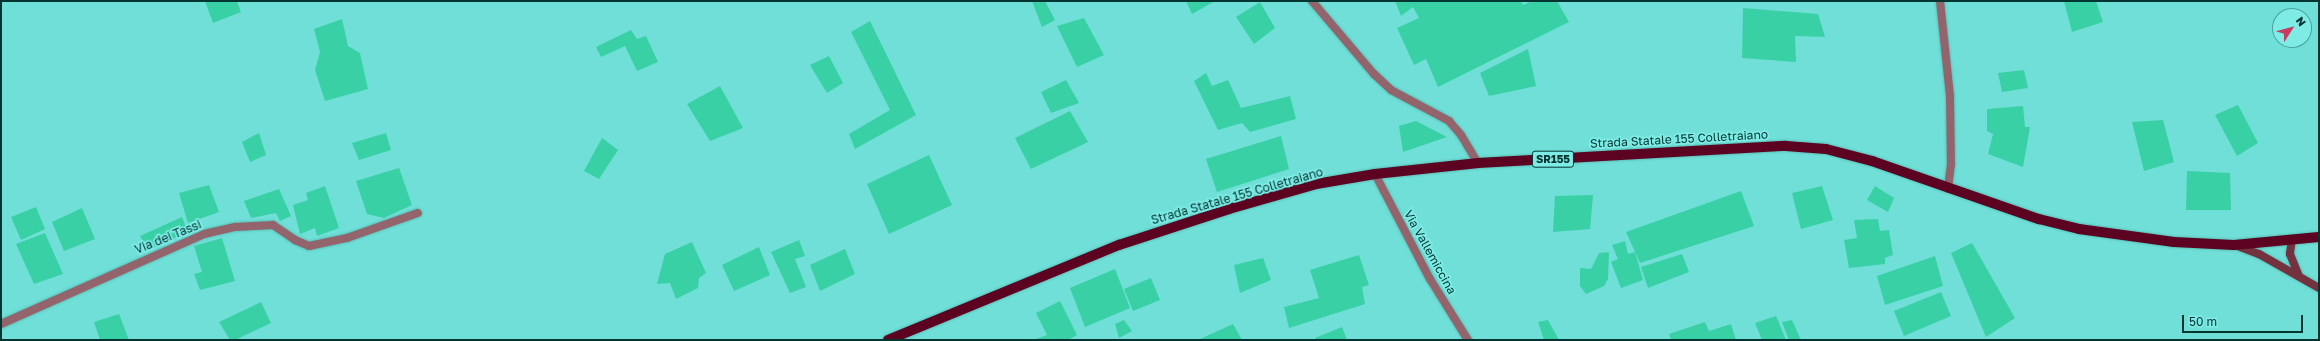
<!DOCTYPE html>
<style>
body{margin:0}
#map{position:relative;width:2320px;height:341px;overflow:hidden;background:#70dfd7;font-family:"Golos Text",sans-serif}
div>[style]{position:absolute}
.building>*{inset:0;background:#3ad0a6}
.roads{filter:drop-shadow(0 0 1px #5abdb6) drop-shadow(0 0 1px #5abdb6)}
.street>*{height:8px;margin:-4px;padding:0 4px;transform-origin:4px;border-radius:4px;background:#93646b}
.secondary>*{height:8px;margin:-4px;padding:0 4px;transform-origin:4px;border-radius:4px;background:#74323f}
.primary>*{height:10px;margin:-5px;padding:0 5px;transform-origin:5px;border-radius:5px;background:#5b0321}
span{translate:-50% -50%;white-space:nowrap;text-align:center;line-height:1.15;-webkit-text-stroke:3.5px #7eece5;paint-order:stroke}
.shield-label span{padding:1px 3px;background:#7eece5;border:1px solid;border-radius:3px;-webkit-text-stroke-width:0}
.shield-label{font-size:11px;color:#003532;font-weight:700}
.street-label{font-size:12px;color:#003532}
.frame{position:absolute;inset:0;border:2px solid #003532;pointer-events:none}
.north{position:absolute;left:2272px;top:8px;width:40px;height:40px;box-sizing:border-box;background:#7eece5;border:1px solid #4ca39d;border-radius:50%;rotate:54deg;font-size:11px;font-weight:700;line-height:16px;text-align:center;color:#003532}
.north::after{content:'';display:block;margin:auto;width:14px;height:18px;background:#ca3b60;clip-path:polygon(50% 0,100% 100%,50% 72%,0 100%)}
.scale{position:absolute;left:2182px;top:315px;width:121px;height:18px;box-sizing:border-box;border:2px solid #003532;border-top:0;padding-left:5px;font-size:12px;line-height:14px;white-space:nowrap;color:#003532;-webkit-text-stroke:3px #7eece5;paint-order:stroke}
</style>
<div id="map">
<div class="building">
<div style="clip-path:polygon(205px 1px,237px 1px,241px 12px,213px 23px)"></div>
<div style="clip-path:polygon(1032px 1px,1045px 1px,1055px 20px,1042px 27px)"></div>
<div style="clip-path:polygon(1186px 1px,1215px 1px,1192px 14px)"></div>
<div style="clip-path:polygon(1395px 1px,1521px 1px,1523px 5px,1532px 1px,1557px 1px,1569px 22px,1438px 87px,1426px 59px,1414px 65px,1397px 28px,1419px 18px,1413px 7px,1401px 16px)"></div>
<div style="clip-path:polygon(2064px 1px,2096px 1px,2103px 22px,2072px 32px)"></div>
<div style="clip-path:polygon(1260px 2px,1275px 28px,1254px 44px,1236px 17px)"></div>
<div style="clip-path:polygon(1743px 8px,1818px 14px,1825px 37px,1795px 36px,1796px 62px,1742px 58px)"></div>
<div style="clip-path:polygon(1084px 18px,1104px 55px,1077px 67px,1057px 26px)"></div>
<div style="clip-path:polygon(342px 19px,348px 46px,360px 53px,368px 89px,325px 101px,315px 70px,320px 52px,314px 29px)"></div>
<div style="clip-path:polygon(870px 21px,916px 115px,855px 149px,849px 134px,890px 110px,851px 32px)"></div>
<div style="clip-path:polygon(631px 30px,637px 39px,646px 36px,658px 62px,637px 71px,625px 46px,601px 57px,596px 47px)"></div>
<div style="clip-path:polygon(1528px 49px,1536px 86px,1489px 96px,1480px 73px)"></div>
<div style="clip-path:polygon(829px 56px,843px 83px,827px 93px,810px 65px)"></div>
<div style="clip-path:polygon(2024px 70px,2028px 88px,2002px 92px,1998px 73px)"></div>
<div style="clip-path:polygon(1206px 73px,1212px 86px,1228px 80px,1241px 108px,1290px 96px,1296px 119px,1250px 132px,1242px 123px,1218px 130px,1194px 81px)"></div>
<div style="clip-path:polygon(1066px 80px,1079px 103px,1051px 113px,1041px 92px)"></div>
<div style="clip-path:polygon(720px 86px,743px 128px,710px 141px,687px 104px)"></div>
<div style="clip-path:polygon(2238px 105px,2258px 143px,2237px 156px,2215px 115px)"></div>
<div style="clip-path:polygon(2023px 106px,2025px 127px,2030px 127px,2023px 167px,1988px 154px,1993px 134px,1987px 131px,1987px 109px)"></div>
<div style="clip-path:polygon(1070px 111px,1088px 142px,1031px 169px,1015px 138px)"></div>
<div style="clip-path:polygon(2163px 120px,2174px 162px,2144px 171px,2132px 122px)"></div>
<div style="clip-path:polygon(1416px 121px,1447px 137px,1403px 152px,1399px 126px)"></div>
<div style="clip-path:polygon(259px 133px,266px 155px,250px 162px,242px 142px)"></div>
<div style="clip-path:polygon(386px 133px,391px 150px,359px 160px,352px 143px)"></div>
<div style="clip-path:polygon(1281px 136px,1289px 169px,1217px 192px,1206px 159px)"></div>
<div style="clip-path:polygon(602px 138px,618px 150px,599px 179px,584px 171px)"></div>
<div style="clip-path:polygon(929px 155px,952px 205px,889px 234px,867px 184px)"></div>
<div style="clip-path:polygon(399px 168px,412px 205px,384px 218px,367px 214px,356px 181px)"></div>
<div style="clip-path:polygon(2187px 171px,2230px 173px,2231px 210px,2186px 210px)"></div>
<div style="clip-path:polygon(209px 185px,219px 212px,188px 223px,179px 193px)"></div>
<div style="clip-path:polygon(325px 186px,339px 228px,317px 236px,315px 228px,300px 234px,293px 205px,308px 200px,306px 193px)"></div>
<div style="clip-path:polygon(1822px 186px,1833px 220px,1801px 229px,1792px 193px)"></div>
<div style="clip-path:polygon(1875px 186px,1894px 198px,1888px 212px,1867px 200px)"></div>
<div style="clip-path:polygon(279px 189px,291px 216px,280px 221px,276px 213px,251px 218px,244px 201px)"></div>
<div style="clip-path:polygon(1741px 191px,1754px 226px,1640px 263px,1626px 232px)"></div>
<div style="clip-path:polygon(1593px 195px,1590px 229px,1553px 232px,1555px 196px)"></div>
<div style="clip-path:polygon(36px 207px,45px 229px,21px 240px,11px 217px)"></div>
<div style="clip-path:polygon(82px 208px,95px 239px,64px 251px,52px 222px)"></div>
<div style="clip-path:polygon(182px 217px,188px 232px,148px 250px,140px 236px)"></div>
<div style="clip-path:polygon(1878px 219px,1880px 231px,1889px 230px,1893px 255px,1885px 258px,1885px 264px,1849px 268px,1844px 240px,1857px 238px,1854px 220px)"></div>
<div style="clip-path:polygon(45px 233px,63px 274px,34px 284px,16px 244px)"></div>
<div style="clip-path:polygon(222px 238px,235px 281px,200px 290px,194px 274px,202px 272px,194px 246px)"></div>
<div style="clip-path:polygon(799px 240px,805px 256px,795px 259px,806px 287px,790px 293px,771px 252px)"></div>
<div style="clip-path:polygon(1625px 241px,1628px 254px,1635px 252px,1643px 280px,1621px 288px,1611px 262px,1618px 259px,1612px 245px)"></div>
<div style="clip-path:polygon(692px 242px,706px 273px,699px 278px,698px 288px,676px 299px,670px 283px,657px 284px,665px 254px)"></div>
<div style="clip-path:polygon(1972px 243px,2015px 318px,1986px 337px,1951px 253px)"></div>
<div style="clip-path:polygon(759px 247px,770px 275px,734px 291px,722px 265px)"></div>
<div style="clip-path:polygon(845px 249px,855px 274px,820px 291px,810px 265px)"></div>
<div style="clip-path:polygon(1609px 252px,1608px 279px,1604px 286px,1586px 294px,1580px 286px,1580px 268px,1591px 269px,1599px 253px)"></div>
<div style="clip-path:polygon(1682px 254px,1689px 272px,1648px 288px,1641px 267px)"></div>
<div style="clip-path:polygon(1359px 255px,1369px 285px,1362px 287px,1365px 304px,1289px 328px,1284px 307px,1319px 298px,1310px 270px)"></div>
<div style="clip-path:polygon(1935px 256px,1943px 286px,1885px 305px,1877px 276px)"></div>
<div style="clip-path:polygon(1263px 258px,1271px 280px,1240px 293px,1234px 265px)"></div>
<div style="clip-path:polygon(1115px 269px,1130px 308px,1085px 327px,1070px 288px)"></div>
<div style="clip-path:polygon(1151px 278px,1160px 300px,1133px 311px,1124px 289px)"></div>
<div style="clip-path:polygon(1941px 292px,1951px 316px,1904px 336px,1894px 311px)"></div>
<div style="clip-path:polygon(1060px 301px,1077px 335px,1068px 340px,1033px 340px,1047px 335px,1036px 313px)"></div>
<div style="clip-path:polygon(261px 302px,271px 323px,235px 340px,230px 340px,219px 322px)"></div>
<div style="clip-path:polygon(119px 314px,129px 340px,100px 340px,94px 322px)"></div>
<div style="clip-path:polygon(1776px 316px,1786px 340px,1762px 340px,1755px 323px)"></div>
<div style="clip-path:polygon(1124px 320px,1132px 331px,1119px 338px,1115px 324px)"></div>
<div style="clip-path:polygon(1548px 320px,1559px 340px,1544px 340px,1538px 322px)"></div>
<div style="clip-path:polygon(1792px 320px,1801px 340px,1789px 340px,1782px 322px)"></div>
<div style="clip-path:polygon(1705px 322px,1709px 331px,1731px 324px,1736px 340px,1671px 340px,1669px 334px)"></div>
<div style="clip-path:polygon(1233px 324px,1242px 340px,1198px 340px)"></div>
<div style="clip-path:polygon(1342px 327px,1347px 340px,1316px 340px,1315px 338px)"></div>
</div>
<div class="roads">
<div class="street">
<div style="left:1312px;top:1px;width:96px;rotate:49.7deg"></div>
<div style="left:1374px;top:74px;width:23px;rotate:43deg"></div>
<div style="left:1391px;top:90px;width:66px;rotate:28.1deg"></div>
<div style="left:1449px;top:121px;width:18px;rotate:49deg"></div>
<div style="left:1461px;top:135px;width:33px;rotate:59deg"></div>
<div style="left:1940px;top:1px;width:96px;rotate:84deg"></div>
<div style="left:1950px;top:96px;width:68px;rotate:89.2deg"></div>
<div style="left:1951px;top:164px;width:25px;rotate:97deg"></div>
<div style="left:1375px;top:174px;width:119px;rotate:62.4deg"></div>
<div style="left:1430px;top:279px;width:72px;rotate:58.1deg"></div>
<div style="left:1px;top:324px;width:222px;rotate:-23.9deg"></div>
<div style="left:204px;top:234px;width:32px;rotate:-13deg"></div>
<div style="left:235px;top:227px;width:38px;rotate:-3deg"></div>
<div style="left:273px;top:225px;width:27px;rotate:34deg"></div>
<div style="left:295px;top:240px;width:15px;rotate:23deg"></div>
<div style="left:309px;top:246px;width:39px;rotate:-12deg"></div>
<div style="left:347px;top:238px;width:75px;rotate:-19.4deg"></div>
</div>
<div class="secondary">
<div style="left:2292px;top:239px;width:15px;rotate:98deg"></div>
<div style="left:2290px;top:254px;width:24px;rotate:68deg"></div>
<div style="left:2235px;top:245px;width:26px;rotate:21deg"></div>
<div style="left:2259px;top:254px;width:69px;rotate:29.5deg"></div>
</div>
<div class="primary">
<div style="left:888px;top:340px;width:250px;rotate:-22.4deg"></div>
<div style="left:1119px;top:245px;width:116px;rotate:-18.1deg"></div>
<div style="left:1229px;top:209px;width:91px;rotate:-16deg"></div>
<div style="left:1316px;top:184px;width:60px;rotate:-9.6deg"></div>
<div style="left:1375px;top:174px;width:104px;rotate:-6.1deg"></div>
<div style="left:1478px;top:163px;width:308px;rotate:-3.2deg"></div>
<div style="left:1786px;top:146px;width:40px;rotate:4.3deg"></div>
<div style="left:1826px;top:149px;width:48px;rotate:14.6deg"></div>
<div style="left:1872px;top:161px;width:177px;rotate:19.2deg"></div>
<div style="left:2039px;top:219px;width:41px;rotate:14deg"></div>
<div style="left:2079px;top:229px;width:96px;rotate:7.8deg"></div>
<div style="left:2174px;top:242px;width:60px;rotate:2.9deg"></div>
<div style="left:2234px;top:245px;width:85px;rotate:-5.4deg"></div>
</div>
</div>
<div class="shield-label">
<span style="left:1553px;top:159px">SR155</span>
</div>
<div class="street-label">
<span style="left:1679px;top:139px;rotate:-3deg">Strada Statale 155 Colletraiano</span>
<span style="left:1237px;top:196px;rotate:-16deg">Strada Statale 155 Colletraiano</span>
<span style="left:168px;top:237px;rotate:-22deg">Via dei Tassi</span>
<span style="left:1430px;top:252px;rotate:61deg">Via Vallemiccina</span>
</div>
<div class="frame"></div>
<div class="north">N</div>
<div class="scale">50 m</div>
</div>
